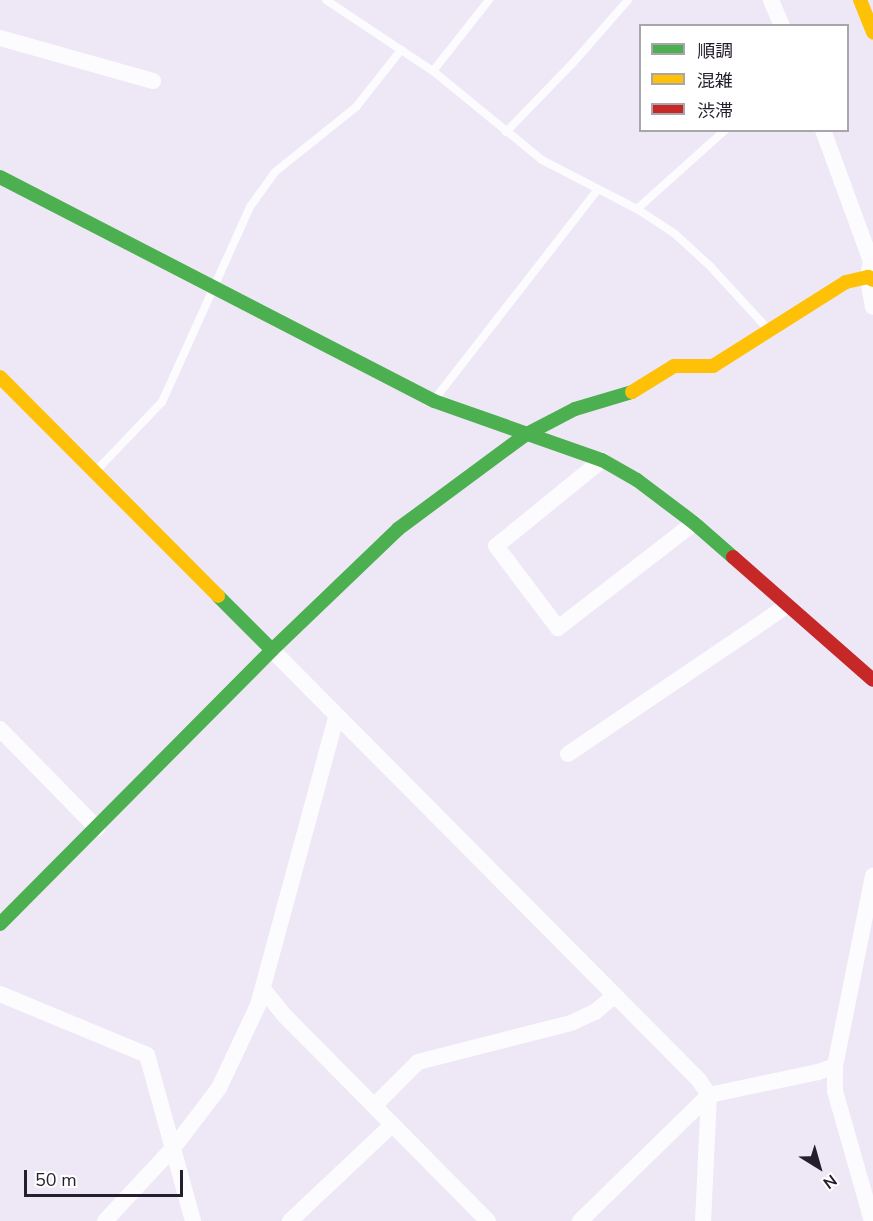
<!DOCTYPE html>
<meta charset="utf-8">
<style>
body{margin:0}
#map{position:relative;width:873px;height:1221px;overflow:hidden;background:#eee8f6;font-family:"Nunito Sans","Noto Sans JP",sans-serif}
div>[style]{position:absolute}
.lane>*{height:8px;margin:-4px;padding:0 4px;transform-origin:4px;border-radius:4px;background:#fcfcfe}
.street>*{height:16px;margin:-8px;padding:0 8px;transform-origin:8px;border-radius:8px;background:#fcfcfe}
.fast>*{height:14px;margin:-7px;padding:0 7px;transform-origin:7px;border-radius:7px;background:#4caf50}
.slow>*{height:14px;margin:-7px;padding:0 7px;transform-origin:7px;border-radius:7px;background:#ffc107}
.jam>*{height:14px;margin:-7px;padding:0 7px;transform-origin:7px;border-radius:7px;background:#c62828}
span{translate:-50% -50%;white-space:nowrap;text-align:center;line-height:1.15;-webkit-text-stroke:5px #fff;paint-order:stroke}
.legend{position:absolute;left:639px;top:24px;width:210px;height:108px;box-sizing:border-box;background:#fff;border:2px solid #a8a5ab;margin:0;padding:8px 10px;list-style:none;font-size:18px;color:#251e2e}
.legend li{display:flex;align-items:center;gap:12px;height:30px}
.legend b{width:30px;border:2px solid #a8a5ab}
.north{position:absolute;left:789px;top:1137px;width:60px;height:60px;-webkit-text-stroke:4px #fff;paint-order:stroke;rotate:143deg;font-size:16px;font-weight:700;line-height:24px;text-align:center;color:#251e2e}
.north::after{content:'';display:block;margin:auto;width:21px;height:27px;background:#251e2e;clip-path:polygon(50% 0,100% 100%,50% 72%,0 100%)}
.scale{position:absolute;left:24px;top:1170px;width:159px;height:27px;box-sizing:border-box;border:3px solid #251e2e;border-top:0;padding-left:8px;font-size:18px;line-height:21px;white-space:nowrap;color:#251e2e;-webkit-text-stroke:4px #fff;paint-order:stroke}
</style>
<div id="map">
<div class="lane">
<div style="left:326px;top:0;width:128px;rotate:33.6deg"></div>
<div style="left:433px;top:71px;width:141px;rotate:39.2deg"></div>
<div style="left:542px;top:160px;width:107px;rotate:27.3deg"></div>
<div style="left:637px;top:209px;width:45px;rotate:33.3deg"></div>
<div style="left:675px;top:234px;width:47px;rotate:42.4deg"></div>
<div style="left:710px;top:266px;width:86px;rotate:47.4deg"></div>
<div style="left:433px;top:71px;width:90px;rotate:-51.7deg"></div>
<div style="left:506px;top:132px;width:95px;rotate:-45.9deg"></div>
<div style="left:572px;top:64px;width:85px;rotate:-48.8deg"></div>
<div style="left:637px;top:209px;width:118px;rotate:-41.9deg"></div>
<div style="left:434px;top:400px;width:267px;rotate:-52.1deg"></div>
<div style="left:95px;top:472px;width:97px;rotate:-46.3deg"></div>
<div style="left:162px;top:402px;width:214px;rotate:-65.7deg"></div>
<div style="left:250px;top:207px;width:43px;rotate:-54.5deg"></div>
<div style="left:275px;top:172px;width:104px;rotate:-38.7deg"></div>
<div style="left:356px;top:107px;width:73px;rotate:-51.7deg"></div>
</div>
<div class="street">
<div style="left:771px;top:0;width:28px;rotate:67deg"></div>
<div style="left:0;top:38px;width:159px;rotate:15.7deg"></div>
<div style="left:823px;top:130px;width:140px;rotate:69.9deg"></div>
<div style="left:871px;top:261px;width:16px;rotate:101deg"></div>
<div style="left:868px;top:277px;width:30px;rotate:81deg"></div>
<div style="left:602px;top:460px;width:136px;rotate:140.9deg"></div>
<div style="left:496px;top:546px;width:103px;rotate:52.9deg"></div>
<div style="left:558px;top:628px;width:172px;rotate:-37.7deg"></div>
<div style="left:272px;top:650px;width:605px;rotate:45.2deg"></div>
<div style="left:698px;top:1079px;width:19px;rotate:55deg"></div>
<div style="left:709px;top:1095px;width:126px;rotate:92.7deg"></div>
<div style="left:0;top:729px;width:139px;rotate:45.6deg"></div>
<div style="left:568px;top:754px;width:264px;rotate:-34.1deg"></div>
<div style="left:263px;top:989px;width:36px;rotate:51deg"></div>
<div style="left:286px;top:1017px;width:287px;rotate:45.3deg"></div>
<div style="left:0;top:994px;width:159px;rotate:22.5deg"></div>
<div style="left:147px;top:1055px;width:172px;rotate:74.5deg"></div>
<div style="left:374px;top:1106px;width:62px;rotate:-45deg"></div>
<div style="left:418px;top:1062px;width:158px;rotate:-14.3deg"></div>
<div style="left:571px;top:1023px;width:26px;rotate:-25deg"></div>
<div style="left:595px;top:1012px;width:25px;rotate:-40deg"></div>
<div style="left:105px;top:1221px;width:101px;rotate:-47deg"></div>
<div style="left:174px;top:1147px;width:74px;rotate:-52.7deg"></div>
<div style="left:219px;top:1088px;width:92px;rotate:-64.8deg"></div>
<div style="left:258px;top:1005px;width:298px;rotate:-74.8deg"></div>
<div style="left:290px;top:1221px;width:141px;rotate:-43.3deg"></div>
<div style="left:580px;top:1221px;width:180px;rotate:-44.3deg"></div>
<div style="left:709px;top:1095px;width:111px;rotate:-11.9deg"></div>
<div style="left:818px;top:1072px;width:18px;rotate:-19deg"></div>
<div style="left:872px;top:1221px;width:135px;rotate:-105.9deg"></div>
<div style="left:835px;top:1091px;width:25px;rotate:-90deg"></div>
<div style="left:835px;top:1066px;width:194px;rotate:-78.7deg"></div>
</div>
<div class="fast">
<div style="left:0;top:177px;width:488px;rotate:27.3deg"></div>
<div style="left:434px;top:401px;width:178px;rotate:19.4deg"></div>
<div style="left:602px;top:460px;width:40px;rotate:29.7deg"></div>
<div style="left:637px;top:480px;width:71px;rotate:37deg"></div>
<div style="left:694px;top:523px;width:52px;rotate:41.1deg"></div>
<div style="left:218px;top:596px;width:76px;rotate:45deg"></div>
<div style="left:0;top:924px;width:386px;rotate:-45.2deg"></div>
<div style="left:272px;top:650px;width:175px;rotate:-43.8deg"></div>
<div style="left:398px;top:529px;width:158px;rotate:-36.5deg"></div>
<div style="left:525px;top:435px;width:56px;rotate:-27.5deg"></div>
<div style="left:575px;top:409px;width:59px;rotate:-16.6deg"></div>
</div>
<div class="slow">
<div style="left:860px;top:0;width:35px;rotate:68deg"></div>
<div style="left:0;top:377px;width:309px;rotate:45.1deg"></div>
<div style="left:632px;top:392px;width:49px;rotate:-31.8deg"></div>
<div style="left:674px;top:366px;width:39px"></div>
<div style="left:713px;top:366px;width:157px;rotate:-32.3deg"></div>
<div style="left:846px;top:282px;width:23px;rotate:-13deg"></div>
<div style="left:868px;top:277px;width:6px;rotate:31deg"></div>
</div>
<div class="jam">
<div style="left:733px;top:557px;width:186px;rotate:41.3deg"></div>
</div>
<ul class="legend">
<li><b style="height:8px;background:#4caf50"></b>順調</li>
<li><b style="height:8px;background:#ffc107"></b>混雑</li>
<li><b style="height:8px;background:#c62828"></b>渋滞</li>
</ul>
<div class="north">N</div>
<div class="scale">50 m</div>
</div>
